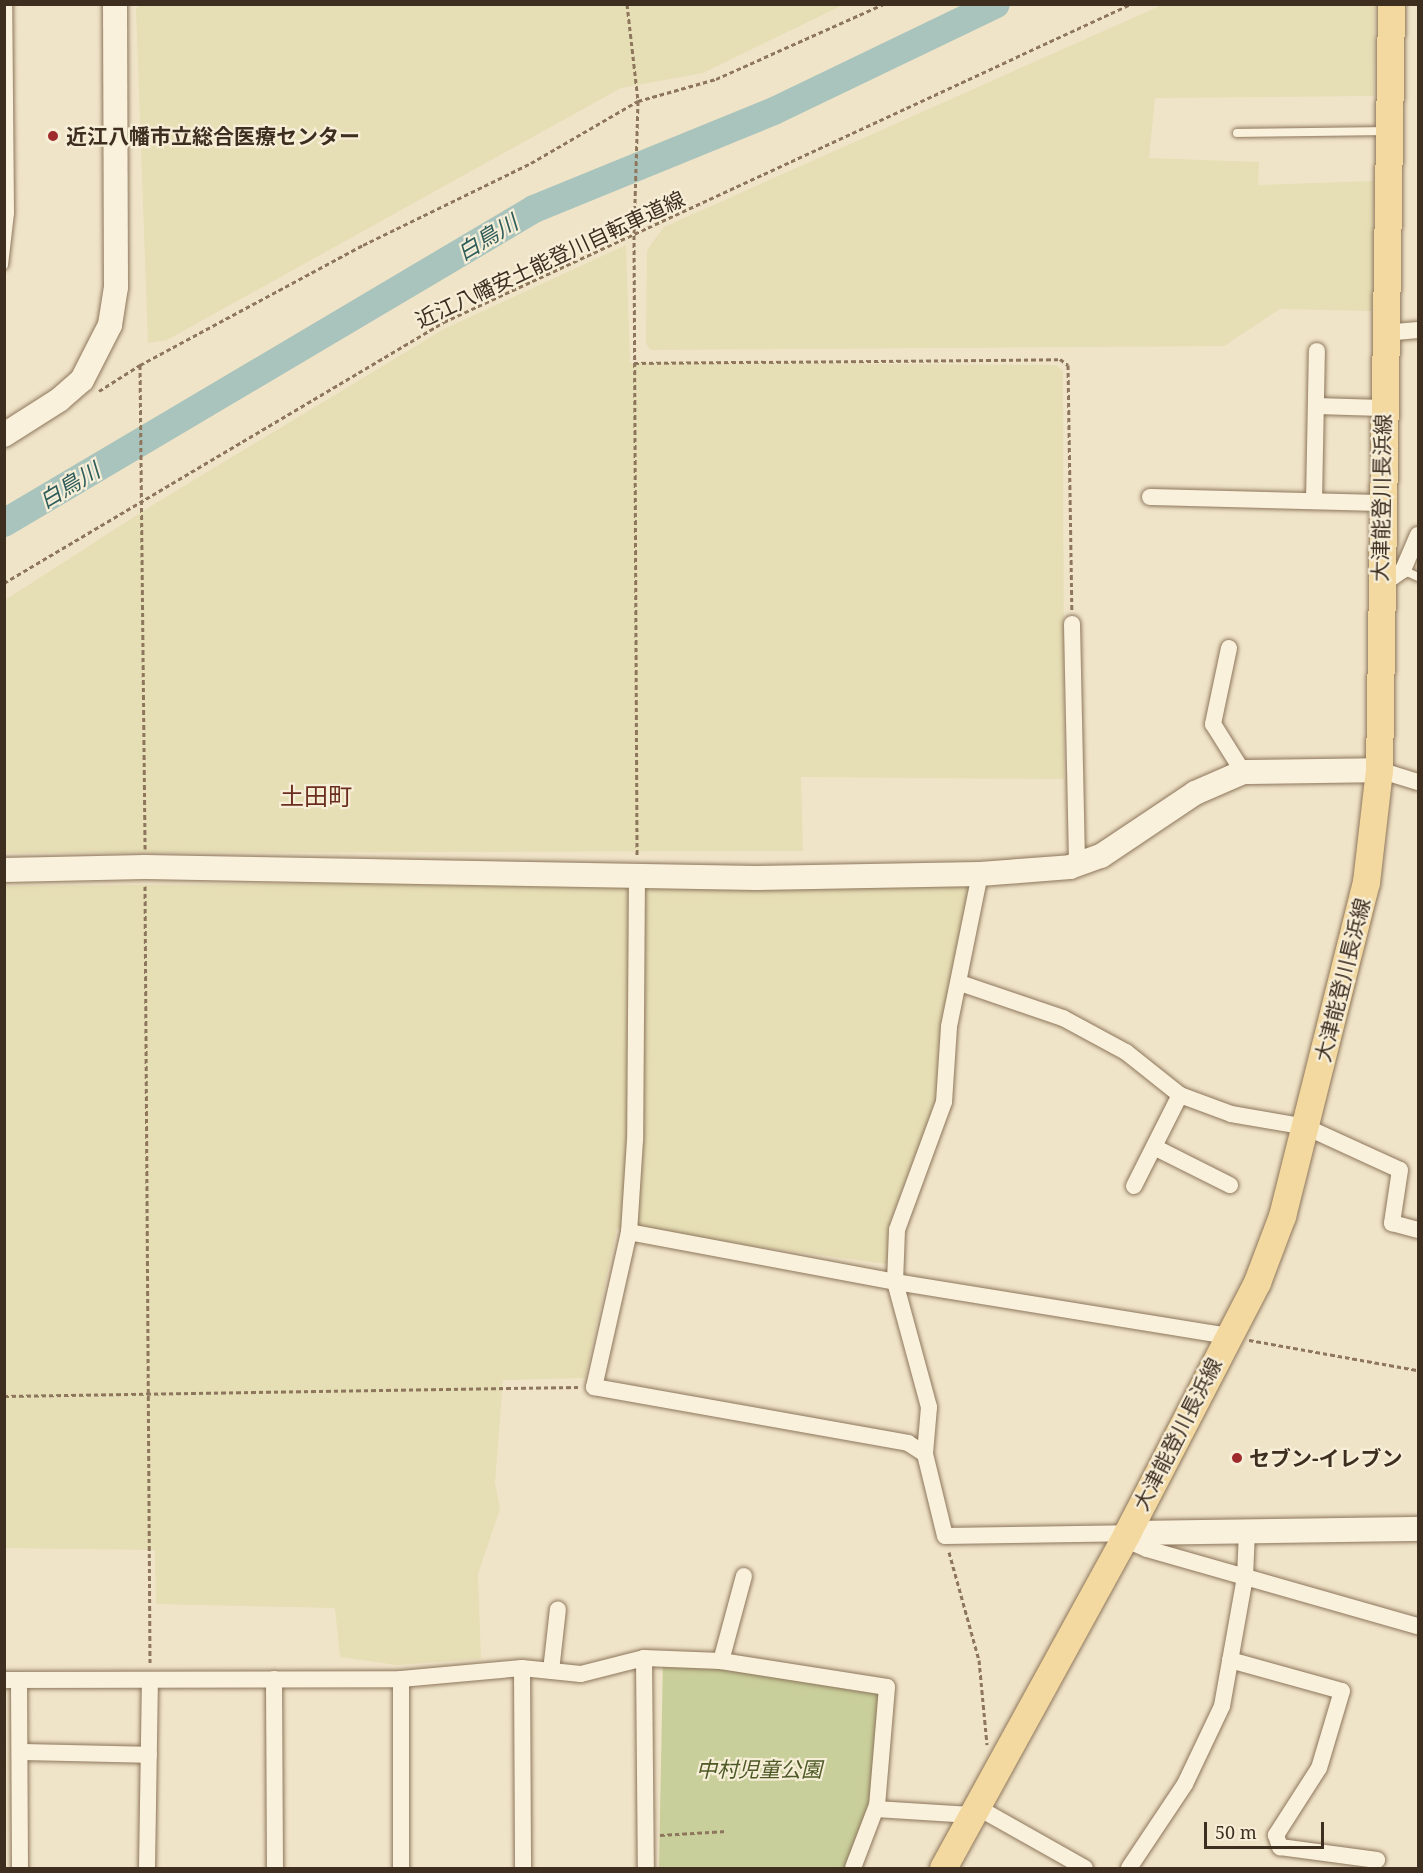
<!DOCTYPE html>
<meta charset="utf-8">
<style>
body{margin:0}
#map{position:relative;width:1423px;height:1873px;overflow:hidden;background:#f0e4c8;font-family:"Noto Serif","Noto Sans JP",serif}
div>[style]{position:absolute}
.farmland>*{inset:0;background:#e6deb5}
.green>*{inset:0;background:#c9cf9b}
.river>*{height:28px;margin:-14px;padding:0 14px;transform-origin:14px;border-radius:14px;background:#a9c4bc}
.path>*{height:3px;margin-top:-1.5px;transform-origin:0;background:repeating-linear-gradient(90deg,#8d765c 0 4.5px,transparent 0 7.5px)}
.roads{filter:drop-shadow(0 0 2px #8d765c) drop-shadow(0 0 2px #8d765c)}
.lane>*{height:8px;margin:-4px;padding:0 4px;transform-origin:4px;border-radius:4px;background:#faf1dc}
.street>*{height:16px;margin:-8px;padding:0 8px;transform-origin:8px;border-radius:8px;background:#faf1dc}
.secondary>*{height:24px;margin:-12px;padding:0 12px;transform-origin:12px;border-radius:12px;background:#faf1dc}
.primary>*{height:27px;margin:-13.5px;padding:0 13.5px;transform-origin:13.5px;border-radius:13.5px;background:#f3d9a0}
.dots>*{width:16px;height:16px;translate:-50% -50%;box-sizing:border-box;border:3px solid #f7eed8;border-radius:50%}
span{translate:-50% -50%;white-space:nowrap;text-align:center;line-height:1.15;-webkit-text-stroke:4.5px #f7eed8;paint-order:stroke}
.poi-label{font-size:21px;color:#3d2e20;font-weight:700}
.left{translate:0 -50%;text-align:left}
.street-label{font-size:21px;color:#3d2e20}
.park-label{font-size:21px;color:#4d5a26;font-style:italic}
.water-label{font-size:22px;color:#2f5d5a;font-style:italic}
.quarter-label{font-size:24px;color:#6b2e1e}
.frame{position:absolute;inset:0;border:6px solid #3d2e20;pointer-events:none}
.scale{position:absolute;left:1204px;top:1822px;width:120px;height:27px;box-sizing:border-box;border:3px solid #3d2e20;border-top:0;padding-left:8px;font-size:18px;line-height:21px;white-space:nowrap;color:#3d2e20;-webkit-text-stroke:4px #f7eed8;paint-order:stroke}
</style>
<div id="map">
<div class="farmland">
<div style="clip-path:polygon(141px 4px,843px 4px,843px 5px,703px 73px,621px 88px,167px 340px,148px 343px,136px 9px)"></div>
<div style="clip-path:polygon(1162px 5px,1375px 5px,1374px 96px,1155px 98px,1149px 158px,1259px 162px,1258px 185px,1374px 181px,1372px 311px,1280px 309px,1224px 346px,650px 350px,646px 343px,647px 250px,664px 227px)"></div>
<div style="clip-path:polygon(626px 245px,630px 363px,1056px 365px,1063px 371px,1064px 779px,801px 777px,803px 851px,5px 853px,5px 600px,151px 506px,444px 329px)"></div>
<div style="clip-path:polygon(971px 878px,937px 1099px,890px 1221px,894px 1265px,617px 1228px,585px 1378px,503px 1380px,495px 1483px,500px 1509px,478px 1574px,481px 1659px,397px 1665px,340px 1657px,335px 1608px,156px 1604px,155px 1550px,5px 1548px,5px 886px)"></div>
</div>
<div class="green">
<div style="clip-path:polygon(663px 1659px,879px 1684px,875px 1805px,849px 1868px,659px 1868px)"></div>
</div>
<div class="river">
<div style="left:4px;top:523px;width:616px;rotate:-30.64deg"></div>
<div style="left:534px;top:209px;width:259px;rotate:-22.2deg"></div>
<div style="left:774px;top:111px;width:246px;rotate:-25.7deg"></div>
</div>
<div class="path">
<div style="left:627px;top:4px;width:98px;rotate:83.5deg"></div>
<div style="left:638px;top:101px;width:134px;rotate:91.7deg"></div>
<div style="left:634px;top:235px;width:622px;rotate:89.72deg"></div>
<div style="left:634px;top:363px;width:426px;rotate:-0.5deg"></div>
<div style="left:1060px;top:359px;width:10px;rotate:37deg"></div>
<div style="left:1068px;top:365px;width:245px;rotate:89.1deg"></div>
<div style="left:140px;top:365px;width:484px;rotate:89.4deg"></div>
<div style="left:99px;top:391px;width:49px;rotate:-32.4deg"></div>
<div style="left:140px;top:365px;width:253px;rotate:-28.3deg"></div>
<div style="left:363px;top:245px;width:187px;rotate:-26deg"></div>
<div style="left:531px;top:163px;width:124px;rotate:-30.1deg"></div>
<div style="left:638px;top:101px;width:81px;rotate:-15.8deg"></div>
<div style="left:716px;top:79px;width:184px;rotate:-24.1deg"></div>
<div style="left:4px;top:583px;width:512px;rotate:-30.68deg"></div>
<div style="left:444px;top:322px;width:757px;rotate:-24.84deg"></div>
<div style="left:145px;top:886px;width:779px;rotate:89.63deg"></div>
<div style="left:1249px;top:1340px;width:172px;rotate:10.1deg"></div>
<div style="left:4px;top:1396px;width:576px;rotate:-0.9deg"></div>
<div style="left:949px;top:1552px;width:112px;rotate:74.5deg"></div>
<div style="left:979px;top:1660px;width:85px;rotate:84.6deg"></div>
<div style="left:660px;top:1835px;width:67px;rotate:-3.4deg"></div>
</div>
<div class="roads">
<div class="lane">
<div style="left:1237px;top:133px;width:148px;rotate:-0.8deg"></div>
<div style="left:4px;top:265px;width:52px;rotate:-83.4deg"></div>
<div style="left:10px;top:213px;width:209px;rotate:-90.5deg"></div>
<div style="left:1403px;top:570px;width:17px;rotate:25deg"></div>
</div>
<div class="street">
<div style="left:1384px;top:333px;width:34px;rotate:-5deg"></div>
<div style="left:1316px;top:406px;width:66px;rotate:1.7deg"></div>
<div style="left:1150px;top:497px;width:231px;rotate:1.5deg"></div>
<div style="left:1314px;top:501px;width:150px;rotate:-88.9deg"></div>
<div style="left:1380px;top:586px;width:28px;rotate:-35deg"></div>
<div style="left:1403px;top:570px;width:38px;rotate:-67deg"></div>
<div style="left:1072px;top:624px;width:240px;rotate:88.8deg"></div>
<div style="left:1229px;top:648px;width:78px;rotate:101.9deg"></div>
<div style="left:1213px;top:724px;width:57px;rotate:58deg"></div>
<div style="left:1379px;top:770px;width:41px;rotate:17.1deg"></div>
<div style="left:637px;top:874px;width:266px;rotate:90.4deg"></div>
<div style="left:635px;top:1140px;width:92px;rotate:93.7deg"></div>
<div style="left:629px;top:1232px;width:159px;rotate:102.7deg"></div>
<div style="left:594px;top:1387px;width:319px;rotate:10.1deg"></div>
<div style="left:908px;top:1443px;width:20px;rotate:33deg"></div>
<div style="left:980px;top:874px;width:156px;rotate:101.5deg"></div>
<div style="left:949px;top:1027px;width:75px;rotate:93.8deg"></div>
<div style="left:944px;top:1102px;width:136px;rotate:110.2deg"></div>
<div style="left:897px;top:1230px;width:52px;rotate:92.2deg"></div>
<div style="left:895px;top:1282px;width:130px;rotate:74.8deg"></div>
<div style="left:929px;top:1407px;width:47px;rotate:94.9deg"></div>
<div style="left:925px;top:1454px;width:84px;rotate:76.3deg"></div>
<div style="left:945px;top:1536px;width:182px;rotate:-0.9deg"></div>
<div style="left:1127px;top:1533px;width:12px;rotate:59deg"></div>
<div style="left:1133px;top:1543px;width:15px;rotate:23deg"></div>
<div style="left:1147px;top:1549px;width:282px;rotate:15.9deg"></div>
<div style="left:960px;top:983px;width:109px;rotate:18.8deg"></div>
<div style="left:1063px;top:1018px;width:72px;rotate:28.4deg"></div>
<div style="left:1126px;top:1052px;width:69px;rotate:38.5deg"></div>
<div style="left:1180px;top:1095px;width:54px;rotate:20.4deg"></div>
<div style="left:1231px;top:1114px;width:76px;rotate:9.8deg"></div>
<div style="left:1306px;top:1127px;width:103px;rotate:24.6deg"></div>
<div style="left:1400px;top:1170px;width:54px;rotate:98.6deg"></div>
<div style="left:1392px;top:1223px;width:27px;rotate:15deg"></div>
<div style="left:1154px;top:1147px;width:85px;rotate:26.6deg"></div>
<div style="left:1134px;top:1186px;width:102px;rotate:-63.2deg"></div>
<div style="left:629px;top:1232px;width:271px;rotate:10.6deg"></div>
<div style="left:895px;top:1282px;width:336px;rotate:9.2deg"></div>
<div style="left:644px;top:1658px;width:210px;rotate:89.5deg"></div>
<div style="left:1230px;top:1660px;width:116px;rotate:15.5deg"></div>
<div style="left:1342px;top:1691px;width:80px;rotate:106.6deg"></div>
<div style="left:1319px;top:1768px;width:80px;rotate:122.7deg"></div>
<div style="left:1276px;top:1835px;width:13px;rotate:72deg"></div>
<div style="left:1280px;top:1847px;width:98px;rotate:7.6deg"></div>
<div style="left:721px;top:1661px;width:88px;rotate:-74.9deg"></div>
<div style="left:522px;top:1668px;width:200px;rotate:89.7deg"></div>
<div style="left:551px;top:1671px;width:62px;rotate:-83.6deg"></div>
<div style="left:274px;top:1679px;width:189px;rotate:89.7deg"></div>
<div style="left:4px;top:1680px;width:397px;rotate:-0.1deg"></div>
<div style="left:401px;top:1679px;width:121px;rotate:-5.2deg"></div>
<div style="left:522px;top:1668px;width:59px;rotate:5.8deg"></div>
<div style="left:581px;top:1674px;width:65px;rotate:-14.3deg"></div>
<div style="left:644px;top:1658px;width:77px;rotate:2.2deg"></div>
<div style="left:721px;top:1661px;width:168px;rotate:8.9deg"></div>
<div style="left:887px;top:1687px;width:118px;rotate:94.8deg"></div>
<div style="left:877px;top:1805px;width:67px;rotate:110.9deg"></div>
<div style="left:19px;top:1680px;width:188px;rotate:89.7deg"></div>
<div style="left:20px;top:1752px;width:129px;rotate:1.3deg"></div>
<div style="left:975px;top:1806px;width:126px;rotate:29.4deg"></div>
<div style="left:876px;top:1809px;width:95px;rotate:3.6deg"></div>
<div style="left:147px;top:1868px;width:188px;rotate:-89.1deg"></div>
<div style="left:401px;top:1868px;width:189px;rotate:-90deg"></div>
<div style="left:1129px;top:1868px;width:101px;rotate:-56.3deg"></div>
<div style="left:1185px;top:1784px;width:86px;rotate:-64.6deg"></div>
<div style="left:1222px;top:1706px;width:131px;rotate:-79.9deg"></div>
<div style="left:1245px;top:1577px;width:45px;rotate:-87.5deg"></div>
</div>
<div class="secondary">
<div style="left:4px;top:435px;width:65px;rotate:-32.5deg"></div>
<div style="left:59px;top:400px;width:30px;rotate:-41deg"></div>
<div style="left:82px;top:380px;width:62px;rotate:-63deg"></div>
<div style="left:110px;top:325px;width:38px;rotate:-81deg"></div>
<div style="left:116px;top:287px;width:283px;rotate:-90.2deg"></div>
<div style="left:4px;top:870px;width:141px;rotate:-1.2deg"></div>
<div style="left:145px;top:867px;width:612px;rotate:1.03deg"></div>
<div style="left:757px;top:878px;width:223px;rotate:-1deg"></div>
<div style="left:980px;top:874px;width:90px;rotate:-4.4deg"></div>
<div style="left:1070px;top:867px;width:33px;rotate:-20deg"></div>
<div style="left:1101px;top:856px;width:113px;rotate:-33.8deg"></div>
<div style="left:1195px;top:793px;width:52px;rotate:-23.6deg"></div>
<div style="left:1243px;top:772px;width:136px;rotate:-0.8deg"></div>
<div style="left:1127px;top:1533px;width:291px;rotate:-0.8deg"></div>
</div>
<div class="primary">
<div style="left:943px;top:1868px;width:382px;rotate:-61.2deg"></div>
<div style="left:1127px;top:1533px;width:283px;rotate:-62.6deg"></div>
<div style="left:1257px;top:1282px;width:71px;rotate:-69.3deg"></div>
<div style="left:1282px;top:1216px;width:344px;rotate:-75.9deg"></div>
<div style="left:1366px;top:882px;width:113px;rotate:-83.4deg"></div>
<div style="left:1379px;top:770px;width:766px;rotate:-89.1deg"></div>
</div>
</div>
<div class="dots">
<div style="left:53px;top:136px;background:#9e2a2b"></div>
<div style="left:1237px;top:1458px;background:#9e2a2b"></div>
</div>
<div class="poi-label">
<span class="left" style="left:66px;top:136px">近江八幡市立総合医療センター</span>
<span class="left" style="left:1249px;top:1458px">セブン-イレブン</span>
</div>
<div class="street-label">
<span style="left:550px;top:259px;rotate:-25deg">近江八幡安土能登川自転車道線</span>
<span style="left:1381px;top:498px;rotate:-89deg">大津能登川長浜線</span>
<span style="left:1342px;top:980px;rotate:-76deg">大津能登川長浜線</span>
<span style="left:1177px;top:1434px;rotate:-63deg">大津能登川長浜線</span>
</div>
<div class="park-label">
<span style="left:759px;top:1769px">中村児童公園</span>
</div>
<div class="water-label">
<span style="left:487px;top:237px;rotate:-31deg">白鳥川</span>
<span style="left:69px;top:485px;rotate:-31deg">白鳥川</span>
</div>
<div class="quarter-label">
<span style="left:316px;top:796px">土田町</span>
</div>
<div class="frame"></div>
<div class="scale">50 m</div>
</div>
